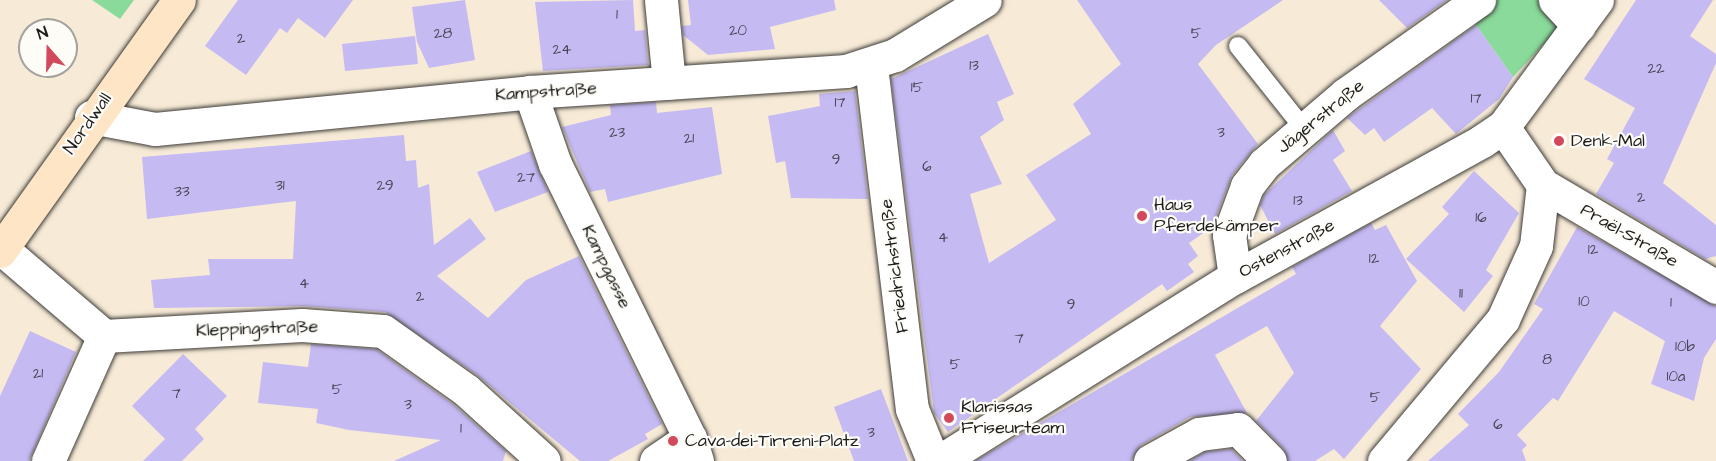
<!DOCTYPE html>
<meta charset="utf-8">
<style>
body{margin:0}
#map{position:relative;width:1716px;height:461px;overflow:hidden;background:#f7ebd7;font-family:"Architects Daughter",sans-serif}
div>[style]{position:absolute}
.green>*{inset:0;background:#8adb9b}
.building>*{inset:0;background:#c6baf3}
.roads{filter:drop-shadow(0 0 2px #3d3b38) drop-shadow(0 0 2px #3d3b38)}
.lane>*{height:18px;margin:-9px;padding:0 9px;transform-origin:9px;border-radius:9px;background:#fff}
.street>*{height:33px;margin:-16.5px;padding:0 16.5px;transform-origin:16.5px;border-radius:16.5px;background:#fff}
.secondary>*{height:33px;margin:-16.5px;padding:0 16.5px;transform-origin:16.5px;border-radius:16.5px;background:#fde5c5}
.dots>*{width:16px;height:16px;translate:-50% -50%;box-sizing:border-box;border:3px solid #fdfcf7;border-radius:50%}
span{translate:-50% -50%;white-space:nowrap;text-align:center;line-height:1.15;-webkit-text-stroke:4.5px #fdfcf7;paint-order:stroke}
.number-label{font-size:15px;color:#464452}
.number-label span{-webkit-text-stroke-width:0}
.street-label{font-size:18px;color:#1c1c1c}
.poi-label{font-size:18px;color:#1c1c1c}
.left{translate:0 -50%;text-align:left}
.north{position:absolute;left:18px;top:18px;width:60px;height:60px;box-sizing:border-box;background:#fdfcf7;border:2px solid #a3a29f;border-radius:50%;rotate:340deg;font-size:16px;font-weight:700;line-height:24px;text-align:center;color:#1c1c1c}
.north::after{content:'';display:block;margin:auto;width:21px;height:27px;background:#d1495b;clip-path:polygon(50% 0,100% 100%,50% 72%,0 100%)}
</style>
<div id="map">
<div class="green">
<div style="clip-path:polygon(92px 0,134px 0,120px 19px)"></div>
<div style="clip-path:polygon(1497px 0,1548px 0,1570px 16px,1513px 77px,1471px 18px)"></div>
</div>
<div class="building">
<div style="clip-path:polygon(238px 0,353px 0,325px 38px,298px 18px,287px 33px,280px 28px,246px 75px,205px 46px)"></div>
<div style="clip-path:polygon(465px 0,475px 60px,429px 68px,417px 42px,412px 7px)"></div>
<div style="clip-path:polygon(633px 0,635px 31px,645px 30px,648px 65px,543px 71px,535px 2px)"></div>
<div style="clip-path:polygon(688px 0,834px 0,836px 10px,770px 27px,775px 49px,708px 55px,683px 35px,682px 26px,691px 25px)"></div>
<div style="clip-path:polygon(1077px 0,1283px 0,1216px 45px,1198px 64px,1258px 144px,1232px 175px,1212px 227px,1189px 243px,1198px 256px,1188px 264px,1194px 272px,1167px 291px,1162px 284px,948px 432px,934px 413px,891px 79px,988px 34px,1014px 94px,997px 102px,1004px 120px,980px 137px,1002px 184px,970px 194px,989px 263px,1056px 220px,1026px 175px,1091px 134px,1073px 104px,1121px 64px)"></div>
<div style="clip-path:polygon(1379px 0,1447px 0,1407px 28px)"></div>
<div style="clip-path:polygon(1636px 0,1713px 0,1690px 36px,1716px 54px,1716px 63px,1663px 183px,1716px 225px,1716px 256px,1705px 259px,1596px 194px,1614px 163px,1607px 159px,1635px 108px,1584px 79px)"></div>
<div style="clip-path:polygon(1476px 25px,1513px 77px,1499px 99px,1456px 134px,1432px 108px,1384px 142px,1374px 128px,1365px 135px,1347px 118px)"></div>
<div style="clip-path:polygon(415px 36px,418px 64px,345px 71px,342px 44px)"></div>
<div style="clip-path:polygon(855px 91px,868px 199px,791px 198px,785px 161px,776px 163px,768px 116px,820px 106px,819px 94px)"></div>
<div style="clip-path:polygon(656px 102px,657px 113px,712px 107px,722px 174px,608px 202px,605px 189px,590px 192px,562px 127px,611px 115px,610px 105px)"></div>
<div style="clip-path:polygon(1333px 130px,1345px 151px,1333px 160px,1352px 191px,1275px 234px,1260px 205px,1264px 195px)"></div>
<div style="clip-path:polygon(404px 135px,406px 161px,416px 160px,418px 188px,429px 184px,434px 245px,470px 218px,486px 239px,437px 276px,488px 318px,526px 280px,579px 256px,662px 424px,645px 434px,648px 439px,608px 461px,580px 461px,477px 375px,385px 312px,303px 306px,154px 308px,151px 280px,210px 275px,208px 259px,293px 259px,296px 201px,147px 219px,142px 157px)"></div>
<div style="clip-path:polygon(531px 151px,548px 192px,495px 212px,477px 172px)"></div>
<div style="clip-path:polygon(1474px 171px,1519px 213px,1486px 270px,1493px 276px,1464px 312px,1406px 259px,1449px 214px,1442px 207px)"></div>
<div style="clip-path:polygon(1371px 223px,1375px 230px,1386px 225px,1417px 281px,1380px 326px,1421px 369px,1344px 459px,1334px 449px,1315px 461px,1288px 461px,1283px 448px,1256px 421px,1294px 373px,1267px 326px,1215px 355px,1247px 413px,1190px 417px,1141px 445px,1131px 461px,975px 461px,1296px 274px,1292px 267px)"></div>
<div style="clip-path:polygon(1577px 227px,1716px 306px,1716px 339px,1704px 358px,1694px 401px,1651px 384px,1665px 341px,1614px 311px,1558px 401px,1553px 398px,1517px 435px,1527px 445px,1522px 450px,1526px 461px,1428px 461px,1469px 425px,1458px 414px,1499px 372px,1543px 309px,1534px 304px)"></div>
<div style="clip-path:polygon(30px 331px,76px 352px,29px 461px,0 461px,0 396px)"></div>
<div style="clip-path:polygon(311px 344px,376px 349px,454px 405px,506px 451px,503px 461px,394px 461px,441px 440px,349px 430px,316px 423px,318px 409px,258px 403px,263px 362px,308px 367px)"></div>
<div style="clip-path:polygon(183px 354px,227px 396px,195px 429px,204px 439px,182px 461px,143px 461px,165px 439px,132px 406px)"></div>
<div style="clip-path:polygon(881px 389px,908px 461px,854px 461px,834px 407px)"></div>
<div style="clip-path:polygon(1231px 449px,1243px 461px,1189px 461px,1205px 452px)"></div>
</div>
<div class="roads">
<div class="lane">
<div style="left:1238px;top:46px;width:106px;rotate:51.5deg"></div>
</div>
<div class="street">
<div style="left:661px;top:0;width:83px;rotate:84.5deg"></div>
<div style="left:1555px;top:0;width:35px;rotate:47deg"></div>
<div style="left:871px;top:66px;width:345px;rotate:83.2deg"></div>
<div style="left:912px;top:409px;width:56px;rotate:68deg"></div>
<div style="left:530px;top:92px;width:76px;rotate:70.9deg"></div>
<div style="left:555px;top:164px;width:305px;rotate:63.8deg"></div>
<div style="left:91px;top:117px;width:65px;rotate:10.6deg"></div>
<div style="left:155px;top:129px;width:377px;rotate:-5.6deg"></div>
<div style="left:530px;top:92px;width:317px;rotate:-3.8deg"></div>
<div style="left:846px;top:71px;width:52px;rotate:-18.1deg"></div>
<div style="left:895px;top:55px;width:105px;rotate:-31.4deg"></div>
<div style="left:1543px;top:185px;width:201px;rotate:30.5deg"></div>
<div style="left:2px;top:249px;width:134px;rotate:40.5deg"></div>
<div style="left:104px;top:336px;width:198px;rotate:-3.2deg"></div>
<div style="left:302px;top:325px;width:81px;rotate:4.2deg"></div>
<div style="left:383px;top:331px;width:102px;rotate:35.4deg"></div>
<div style="left:466px;top:390px;width:105px;rotate:42.3deg"></div>
<div style="left:1235px;top:277px;width:42px;rotate:-98.1deg"></div>
<div style="left:1229px;top:235px;width:52px;rotate:-69.8deg"></div>
<div style="left:1247px;top:186px;width:28px;rotate:-52deg"></div>
<div style="left:1264px;top:164px;width:108px;rotate:-40.5deg"></div>
<div style="left:1346px;top:94px;width:163px;rotate:-35.3deg"></div>
<div style="left:48px;top:461px;width:137px;rotate:-65.9deg"></div>
<div style="left:656px;top:461px;width:41px;rotate:-34.1deg"></div>
<div style="left:690px;top:438px;width:24px;rotate:73deg"></div>
<div style="left:940px;top:461px;width:348px;rotate:-32deg"></div>
<div style="left:1235px;top:277px;width:282px;rotate:-28.8deg"></div>
<div style="left:1482px;top:141px;width:25px;rotate:-34deg"></div>
<div style="left:1503px;top:127px;width:158px;rotate:-53.5deg"></div>
<div style="left:1150px;top:461px;width:56px;rotate:-28.9deg"></div>
<div style="left:1199px;top:434px;width:39px;rotate:-7deg"></div>
<div style="left:1238px;top:429px;width:45px;rotate:45deg"></div>
<div style="left:1384px;top:461px;width:185px;rotate:-50deg"></div>
<div style="left:1503px;top:319px;width:80px;rotate:-65.7deg"></div>
<div style="left:1536px;top:246px;width:61px;rotate:-83.5deg"></div>
<div style="left:1543px;top:185px;width:70px;rotate:-124.6deg"></div>
</div>
<div class="secondary">
<div style="left:0;top:251px;width:308px;rotate:-54.5deg"></div>
</div>
</div>
<div class="dots">
<div style="left:1559px;top:141px;background:#d1495b"></div>
<div style="left:1142px;top:216px;background:#d1495b"></div>
<div style="left:949px;top:418px;background:#d1495b"></div>
<div style="left:673px;top:441px;background:#d1495b"></div>
</div>
<div class="number-label">
<span style="left:617px;top:15px">1</span>
<span style="left:738px;top:31px">20</span>
<span style="left:443px;top:34px">28</span>
<span style="left:1196px;top:34px">5</span>
<span style="left:241px;top:39px">2</span>
<span style="left:562px;top:50px">24</span>
<span style="left:974px;top:66px">13</span>
<span style="left:1656px;top:69px">22</span>
<span style="left:917px;top:88px">15</span>
<span style="left:1476px;top:99px">17</span>
<span style="left:840px;top:103px">17</span>
<span style="left:617px;top:133px">23</span>
<span style="left:1221px;top:133px">3</span>
<span style="left:689px;top:139px">21</span>
<span style="left:836px;top:160px">9</span>
<span style="left:927px;top:167px">6</span>
<span style="left:526px;top:178px">27</span>
<span style="left:280px;top:186px">31</span>
<span style="left:385px;top:186px">29</span>
<span style="left:182px;top:192px">33</span>
<span style="left:1641px;top:198px">2</span>
<span style="left:1298px;top:201px">13</span>
<span style="left:1481px;top:218px">16</span>
<span style="left:943px;top:238px">4</span>
<span style="left:1593px;top:250px">12</span>
<span style="left:1374px;top:259px">12</span>
<span style="left:304px;top:284px">4</span>
<span style="left:1461px;top:294px">11</span>
<span style="left:420px;top:297px">2</span>
<span style="left:1584px;top:302px">10</span>
<span style="left:1671px;top:303px">1</span>
<span style="left:1071px;top:305px">9</span>
<span style="left:1019px;top:339px">7</span>
<span style="left:1685px;top:347px">10b</span>
<span style="left:1547px;top:360px">8</span>
<span style="left:955px;top:365px">5</span>
<span style="left:38px;top:374px">21</span>
<span style="left:1676px;top:377px">10a</span>
<span style="left:337px;top:390px">5</span>
<span style="left:176px;top:394px">7</span>
<span style="left:1375px;top:398px">5</span>
<span style="left:408px;top:405px">3</span>
<span style="left:1498px;top:425px">6</span>
<span style="left:461px;top:429px">1</span>
<span style="left:871px;top:433px">3</span>
</div>
<div class="street-label">
<span style="left:546px;top:92px;rotate:-4deg">Kampstraße</span>
<span style="left:1321px;top:117px;rotate:-39deg">Jägerstraße</span>
<span style="left:88px;top:124px;rotate:-55deg">Nordwall</span>
<span style="left:1629px;top:236px;rotate:30deg">Praël-Straße</span>
<span style="left:1287px;top:249px;rotate:-28deg">Ostenstraße</span>
<span style="left:895px;top:266px;rotate:-97deg">Friedrichstraße</span>
<span style="left:606px;top:267px;rotate:64deg">Kampgasse</span>
<span style="left:257px;top:329px;rotate:-2deg">Kleppingstraße</span>
</div>
<div class="poi-label">
<span class="left" style="left:1571px;top:141px">Denk-Mal</span>
<span class="left" style="left:1154px;top:216px">Haus<br>Pferdekämper</span>
<span class="left" style="left:961px;top:418px">Klarissas<br>Friseurteam</span>
<span class="left" style="left:685px;top:441px">Cava-dei-Tirreni-Platz</span>
</div>
<div class="north">N</div>
</div>
